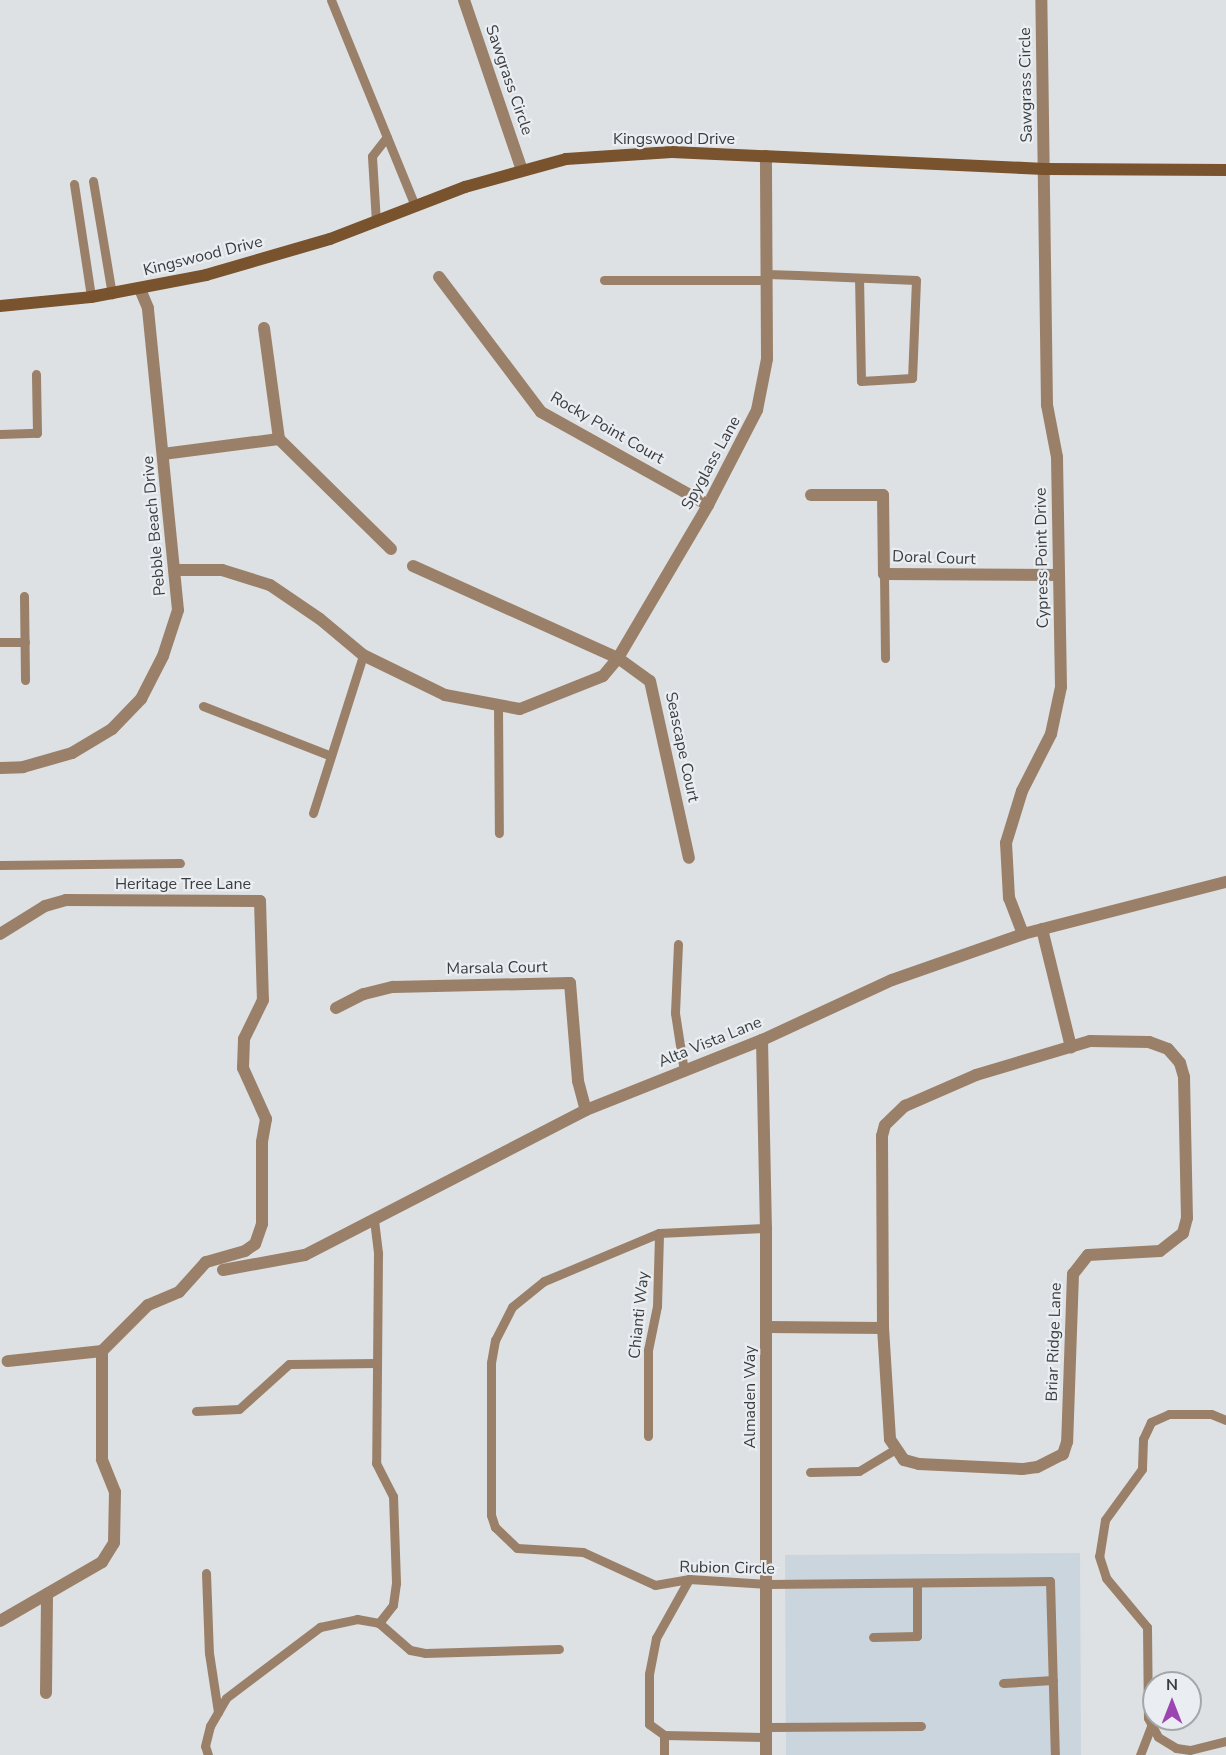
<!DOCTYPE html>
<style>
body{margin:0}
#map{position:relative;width:1226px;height:1755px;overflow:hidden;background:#dde1e4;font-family:"Nunito Sans",sans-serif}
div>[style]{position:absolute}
.built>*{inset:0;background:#cbd5de}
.lane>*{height:9px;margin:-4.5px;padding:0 4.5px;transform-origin:4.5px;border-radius:4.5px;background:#9b8069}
.street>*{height:12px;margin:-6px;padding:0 6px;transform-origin:6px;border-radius:6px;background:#9b8069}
.secondary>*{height:12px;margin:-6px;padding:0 6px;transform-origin:6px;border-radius:6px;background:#79522e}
span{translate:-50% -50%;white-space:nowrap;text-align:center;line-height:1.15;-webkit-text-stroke:4.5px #eaeef2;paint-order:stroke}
.street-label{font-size:16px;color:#3b3d3e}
.north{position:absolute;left:1142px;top:1671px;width:60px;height:60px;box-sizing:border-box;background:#eaeef2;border:2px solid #a4a7aa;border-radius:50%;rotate:0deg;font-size:16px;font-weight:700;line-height:24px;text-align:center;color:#3b3d3e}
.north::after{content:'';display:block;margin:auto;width:21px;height:27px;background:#9c45b2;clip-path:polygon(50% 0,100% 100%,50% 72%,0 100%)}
</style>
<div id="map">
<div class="built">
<div style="clip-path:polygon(1080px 1553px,1081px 1755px,786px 1755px,785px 1555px)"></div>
</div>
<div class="lane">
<div style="left:331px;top:0;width:222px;rotate:67.8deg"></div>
<div style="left:93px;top:181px;width:115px;rotate:80.5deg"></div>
<div style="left:74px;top:184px;width:114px;rotate:81.4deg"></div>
<div style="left:376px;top:222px;width:66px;rotate:-93.5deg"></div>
<div style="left:372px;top:156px;width:24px;rotate:-52deg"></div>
<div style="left:767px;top:274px;width:31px;rotate:2deg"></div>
<div style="left:798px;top:275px;width:118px;rotate:2.4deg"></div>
<div style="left:916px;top:280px;width:98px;rotate:92.3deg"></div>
<div style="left:912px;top:378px;width:51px;rotate:176.6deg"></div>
<div style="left:861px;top:381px;width:103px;rotate:-91.1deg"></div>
<div style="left:604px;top:280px;width:163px"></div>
<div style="left:0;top:434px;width:37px;rotate:-2deg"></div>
<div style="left:37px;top:433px;width:59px;rotate:-91deg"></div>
<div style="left:884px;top:574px;width:84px;rotate:89.3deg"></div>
<div style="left:24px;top:596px;width:84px;rotate:89.3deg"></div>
<div style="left:0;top:642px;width:25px"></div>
<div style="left:498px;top:705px;width:128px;rotate:89.6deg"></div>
<div style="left:203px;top:706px;width:137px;rotate:21.3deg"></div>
<div style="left:313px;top:813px;width:166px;rotate:-72.4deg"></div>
<div style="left:0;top:865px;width:180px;rotate:-0.6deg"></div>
<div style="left:678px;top:944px;width:69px;rotate:92.5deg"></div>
<div style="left:675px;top:1013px;width:59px;rotate:81.2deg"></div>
<div style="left:374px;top:1220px;width:34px;rotate:83deg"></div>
<div style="left:378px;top:1254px;width:209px;rotate:90.5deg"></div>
<div style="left:376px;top:1463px;width:37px;rotate:63deg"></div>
<div style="left:393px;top:1496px;width:87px;rotate:88deg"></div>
<div style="left:396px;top:1583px;width:22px;rotate:98deg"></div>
<div style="left:393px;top:1605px;width:23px;rotate:128deg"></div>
<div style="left:766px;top:1228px;width:107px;rotate:177.3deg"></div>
<div style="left:659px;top:1233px;width:125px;rotate:157.3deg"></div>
<div style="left:544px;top:1281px;width:41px;rotate:140.9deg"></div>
<div style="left:512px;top:1307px;width:37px;rotate:117deg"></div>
<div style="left:495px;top:1340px;width:23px;rotate:100deg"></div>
<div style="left:491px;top:1363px;width:152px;rotate:90deg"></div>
<div style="left:491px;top:1515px;width:13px;rotate:72deg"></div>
<div style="left:495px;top:1527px;width:30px;rotate:44deg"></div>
<div style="left:517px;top:1548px;width:66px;rotate:3.5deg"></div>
<div style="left:583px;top:1552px;width:79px;rotate:24.6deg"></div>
<div style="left:655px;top:1585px;width:35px;rotate:-10deg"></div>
<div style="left:689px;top:1579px;width:78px;rotate:3.7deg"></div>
<div style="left:767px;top:1584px;width:283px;rotate:-0.6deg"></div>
<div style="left:1050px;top:1581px;width:174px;rotate:88.4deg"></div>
<div style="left:196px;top:1411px;width:43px;rotate:-2.7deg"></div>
<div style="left:239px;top:1409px;width:67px;rotate:-42deg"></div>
<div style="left:289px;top:1364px;width:88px;rotate:-0.7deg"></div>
<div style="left:1226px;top:1420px;width:16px;rotate:-158deg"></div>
<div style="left:1211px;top:1414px;width:42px;rotate:180deg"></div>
<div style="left:1169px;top:1414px;width:20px;rotate:156deg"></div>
<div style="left:1151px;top:1422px;width:19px;rotate:115deg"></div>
<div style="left:1143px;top:1439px;width:30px;rotate:92deg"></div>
<div style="left:1142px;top:1469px;width:63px;rotate:126deg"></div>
<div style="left:1105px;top:1520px;width:36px;rotate:99deg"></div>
<div style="left:1099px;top:1556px;width:23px;rotate:72deg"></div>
<div style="left:1106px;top:1578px;width:64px;rotate:50.1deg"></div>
<div style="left:1147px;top:1627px;width:91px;rotate:89.4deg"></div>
<div style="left:1148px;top:1718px;width:21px;rotate:62deg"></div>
<div style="left:1158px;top:1737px;width:21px;rotate:31deg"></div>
<div style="left:1176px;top:1748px;width:14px;rotate:8deg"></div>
<div style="left:1190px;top:1750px;width:37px;rotate:-14deg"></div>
<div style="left:648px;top:1436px;width:86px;rotate:-90deg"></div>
<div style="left:648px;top:1350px;width:45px;rotate:-78.4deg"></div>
<div style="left:657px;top:1306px;width:73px;rotate:-88.4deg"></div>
<div style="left:810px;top:1472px;width:49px;rotate:-1.2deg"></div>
<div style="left:859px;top:1471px;width:41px;rotate:-31deg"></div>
<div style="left:206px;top:1573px;width:80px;rotate:87.9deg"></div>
<div style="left:209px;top:1653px;width:60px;rotate:81.3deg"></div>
<div style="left:689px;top:1579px;width:68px;rotate:119.2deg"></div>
<div style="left:656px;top:1638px;width:37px;rotate:101deg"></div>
<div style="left:649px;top:1674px;width:50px;rotate:90deg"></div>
<div style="left:649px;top:1724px;width:19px;rotate:36deg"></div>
<div style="left:664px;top:1735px;width:103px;rotate:1.1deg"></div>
<div style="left:873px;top:1637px;width:44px;rotate:-1.3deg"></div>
<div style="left:917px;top:1636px;width:53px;rotate:-90deg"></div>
<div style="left:1003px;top:1683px;width:50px;rotate:-3.4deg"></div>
<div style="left:768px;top:1727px;width:153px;rotate:-0.4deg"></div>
<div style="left:664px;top:1735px;width:20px;rotate:90deg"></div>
<div style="left:208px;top:1755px;width:9px;rotate:-108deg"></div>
<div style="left:205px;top:1746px;width:21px;rotate:-76deg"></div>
<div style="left:210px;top:1726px;width:32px;rotate:-60deg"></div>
<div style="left:226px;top:1698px;width:118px;rotate:-37.1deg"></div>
<div style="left:320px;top:1627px;width:38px;rotate:-12deg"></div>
<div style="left:357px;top:1619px;width:22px;rotate:10deg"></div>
<div style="left:379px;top:1623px;width:41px;rotate:41.1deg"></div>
<div style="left:410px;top:1650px;width:15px;rotate:11deg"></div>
<div style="left:425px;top:1653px;width:134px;rotate:-1.7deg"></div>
<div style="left:1140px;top:1755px;width:31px;rotate:-69deg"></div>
</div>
<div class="street">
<div style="left:464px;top:0;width:180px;rotate:71.2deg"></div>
<div style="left:439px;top:277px;width:169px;rotate:52.9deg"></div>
<div style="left:541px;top:412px;width:191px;rotate:29.1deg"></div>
<div style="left:264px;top:328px;width:112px;rotate:82.3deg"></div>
<div style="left:279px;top:439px;width:157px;rotate:44.5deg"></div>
<div style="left:163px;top:454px;width:117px;rotate:-7.4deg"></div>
<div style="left:811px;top:495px;width:72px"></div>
<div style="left:883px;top:495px;width:79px;rotate:89.3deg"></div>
<div style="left:884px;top:574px;width:175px;rotate:0.3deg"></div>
<div style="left:413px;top:566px;width:225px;rotate:24.2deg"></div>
<div style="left:618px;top:658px;width:39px;rotate:36deg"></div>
<div style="left:650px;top:681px;width:181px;rotate:77.6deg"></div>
<div style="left:176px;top:570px;width:46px"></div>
<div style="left:222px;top:570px;width:50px;rotate:17.4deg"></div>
<div style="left:270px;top:585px;width:60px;rotate:34.2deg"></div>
<div style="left:320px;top:619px;width:56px;rotate:39.9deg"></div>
<div style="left:363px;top:655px;width:91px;rotate:26deg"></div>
<div style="left:445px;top:695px;width:76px;rotate:10.6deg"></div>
<div style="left:520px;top:709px;width:89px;rotate:-21.7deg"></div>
<div style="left:603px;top:676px;width:23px;rotate:-50deg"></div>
<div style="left:618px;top:658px;width:178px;rotate:-59.5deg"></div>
<div style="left:708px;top:505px;width:107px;rotate:-62.7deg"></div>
<div style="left:757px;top:410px;width:52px;rotate:-78.9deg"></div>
<div style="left:767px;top:359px;width:203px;rotate:-90.3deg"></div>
<div style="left:0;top:768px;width:23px;rotate:-2deg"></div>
<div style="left:23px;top:767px;width:51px;rotate:-15.9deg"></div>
<div style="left:72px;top:753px;width:47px;rotate:-31deg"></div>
<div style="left:112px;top:729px;width:42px;rotate:-46deg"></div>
<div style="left:141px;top:699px;width:48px;rotate:-62.9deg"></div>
<div style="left:163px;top:656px;width:48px;rotate:-71.9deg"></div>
<div style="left:178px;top:610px;width:303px;rotate:-95.7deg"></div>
<div style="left:148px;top:308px;width:21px;rotate:-113deg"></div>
<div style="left:1042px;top:929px;width:122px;rotate:76.2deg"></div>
<div style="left:0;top:934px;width:53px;rotate:-31.9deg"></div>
<div style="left:45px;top:906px;width:22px;rotate:-16deg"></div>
<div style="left:66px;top:900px;width:194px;rotate:0.3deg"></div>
<div style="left:260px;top:901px;width:99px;rotate:88.3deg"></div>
<div style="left:263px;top:1000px;width:43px;rotate:116deg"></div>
<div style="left:244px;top:1039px;width:29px;rotate:92deg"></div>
<div style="left:243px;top:1068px;width:56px;rotate:65.7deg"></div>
<div style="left:266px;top:1119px;width:23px;rotate:100deg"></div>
<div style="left:262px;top:1142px;width:82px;rotate:90deg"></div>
<div style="left:262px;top:1224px;width:21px;rotate:109deg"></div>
<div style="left:255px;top:1244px;width:12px;rotate:145deg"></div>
<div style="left:245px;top:1251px;width:41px;rotate:164.2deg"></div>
<div style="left:206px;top:1262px;width:40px;rotate:132deg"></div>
<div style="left:179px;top:1292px;width:34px;rotate:157deg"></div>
<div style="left:148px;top:1305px;width:65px;rotate:135deg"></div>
<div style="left:102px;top:1351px;width:95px;rotate:173.9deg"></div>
<div style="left:1023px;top:934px;width:39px;rotate:-111deg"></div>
<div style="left:1009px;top:898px;width:55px;rotate:-93.1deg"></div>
<div style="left:1006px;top:843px;width:54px;rotate:-72.9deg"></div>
<div style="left:1022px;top:791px;width:64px;rotate:-63deg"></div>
<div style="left:1051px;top:734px;width:48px;rotate:-78deg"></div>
<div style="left:1061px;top:687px;width:230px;rotate:-91deg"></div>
<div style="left:1057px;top:457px;width:53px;rotate:-100.9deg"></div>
<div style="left:1047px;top:405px;width:405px;rotate:-90.8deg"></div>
<div style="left:336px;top:1008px;width:31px;rotate:-27deg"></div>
<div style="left:364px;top:994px;width:30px;rotate:-14deg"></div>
<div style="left:393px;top:987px;width:177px;rotate:-1.3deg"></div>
<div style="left:570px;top:983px;width:98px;rotate:85.3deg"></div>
<div style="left:578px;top:1081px;width:30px;rotate:75deg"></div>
<div style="left:762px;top:1040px;width:188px;rotate:88.8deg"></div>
<div style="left:766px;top:1228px;width:527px;rotate:90deg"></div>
<div style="left:1090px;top:1041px;width:59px;rotate:1deg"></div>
<div style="left:1149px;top:1042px;width:20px;rotate:20deg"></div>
<div style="left:1168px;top:1049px;width:18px;rotate:49deg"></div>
<div style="left:1180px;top:1063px;width:15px;rotate:74deg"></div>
<div style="left:1184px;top:1077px;width:141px;rotate:88.8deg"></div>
<div style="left:1187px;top:1218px;width:16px;rotate:105deg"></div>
<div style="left:1183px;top:1233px;width:29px;rotate:142deg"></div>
<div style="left:1160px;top:1251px;width:72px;rotate:176.8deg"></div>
<div style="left:1088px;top:1255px;width:24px;rotate:128deg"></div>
<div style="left:1073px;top:1274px;width:168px;rotate:92deg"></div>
<div style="left:1067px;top:1442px;width:13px;rotate:108deg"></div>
<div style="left:1063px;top:1454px;width:29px;rotate:153deg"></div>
<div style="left:1037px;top:1467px;width:15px;rotate:172deg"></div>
<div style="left:1022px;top:1469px;width:103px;rotate:-177.2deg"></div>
<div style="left:919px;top:1464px;width:16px;rotate:-165deg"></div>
<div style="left:904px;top:1460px;width:25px;rotate:-124deg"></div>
<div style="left:890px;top:1439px;width:111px;rotate:-93.6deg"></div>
<div style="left:883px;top:1328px;width:192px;rotate:-90.3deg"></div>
<div style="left:882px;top:1136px;width:11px;rotate:-75deg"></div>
<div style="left:885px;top:1125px;width:28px;rotate:-44deg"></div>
<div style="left:905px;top:1106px;width:77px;rotate:-23.6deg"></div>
<div style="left:976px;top:1075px;width:119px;rotate:-16.6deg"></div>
<div style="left:223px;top:1270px;width:83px;rotate:-10.4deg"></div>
<div style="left:305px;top:1255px;width:316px;rotate:-27.3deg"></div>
<div style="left:586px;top:1110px;width:189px;rotate:-21.7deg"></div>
<div style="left:762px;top:1040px;width:143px;rotate:-24.8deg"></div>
<div style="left:892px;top:980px;width:139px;rotate:-19.3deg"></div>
<div style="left:1023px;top:934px;width:210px;rotate:-14.4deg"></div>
<div style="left:767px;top:1327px;width:116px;rotate:0.5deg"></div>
<div style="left:0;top:1621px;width:118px;rotate:-30deg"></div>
<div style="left:102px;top:1562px;width:22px;rotate:-58deg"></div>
<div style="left:114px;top:1543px;width:51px;rotate:-88.9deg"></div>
<div style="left:115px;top:1492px;width:35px;rotate:-112deg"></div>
<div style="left:102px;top:1459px;width:108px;rotate:-90deg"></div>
<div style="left:46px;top:1693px;width:99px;rotate:-89.4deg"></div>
</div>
<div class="secondary">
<div style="left:0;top:306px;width:91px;rotate:-5.6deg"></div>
<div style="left:91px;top:297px;width:117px;rotate:-10.8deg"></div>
<div style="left:206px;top:275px;width:129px;rotate:-16.2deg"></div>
<div style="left:330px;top:239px;width:145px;rotate:-21.1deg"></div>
<div style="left:465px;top:187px;width:105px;rotate:-15.5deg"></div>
<div style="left:566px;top:159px;width:106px;rotate:-3.8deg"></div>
<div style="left:672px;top:152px;width:373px;rotate:2.6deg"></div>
<div style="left:1045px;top:169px;width:181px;rotate:0.3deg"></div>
</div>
<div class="street-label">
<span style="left:509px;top:80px;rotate:71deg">Sawgrass Circle</span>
<span style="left:1026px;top:85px;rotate:-91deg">Sawgrass Circle</span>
<span style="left:674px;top:139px">Kingswood Drive</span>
<span style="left:203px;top:256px;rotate:-14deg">Kingswood Drive</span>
<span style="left:607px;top:428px;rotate:30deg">Rocky Point Court</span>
<span style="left:711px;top:463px;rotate:-61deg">Spyglass Lane</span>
<span style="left:154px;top:526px;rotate:-95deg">Pebble Beach Drive</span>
<span style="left:934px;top:558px;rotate:2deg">Doral Court</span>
<span style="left:1042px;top:558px;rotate:-91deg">Cypress Point Drive</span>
<span style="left:682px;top:747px;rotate:78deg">Seascape Court</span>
<span style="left:183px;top:884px">Heritage Tree Lane</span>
<span style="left:497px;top:968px;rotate:-1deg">Marsala Court</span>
<span style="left:710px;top:1042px;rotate:-22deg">Alta Vista Lane</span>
<span style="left:639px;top:1315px;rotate:-84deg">Chianti Way</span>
<span style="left:1054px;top:1342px;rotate:-88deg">Briar Ridge Lane</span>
<span style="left:750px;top:1397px;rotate:-90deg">Almaden Way</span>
<span style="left:727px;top:1568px;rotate:1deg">Rubion Circle</span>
</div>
<div class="north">N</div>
</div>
